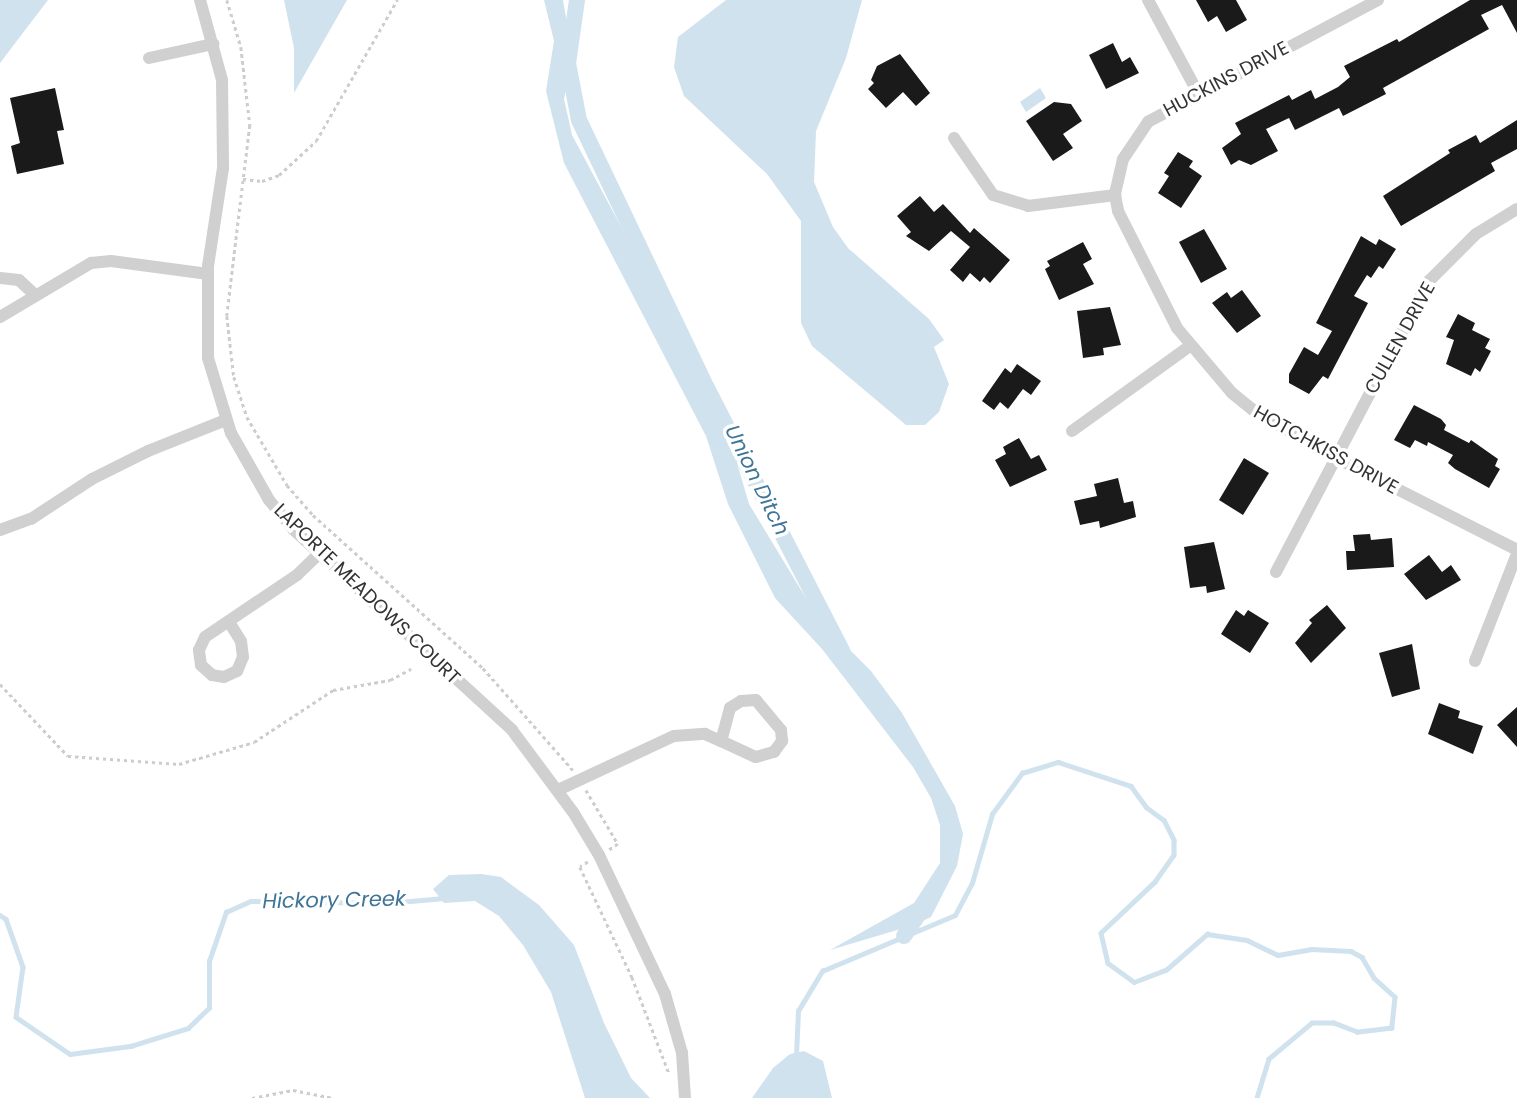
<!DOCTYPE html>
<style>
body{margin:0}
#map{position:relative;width:1517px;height:1098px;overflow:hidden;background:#fff;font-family:Poppins,sans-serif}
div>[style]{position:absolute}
.water>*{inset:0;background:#cfe2ee}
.stream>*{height:4.5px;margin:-2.25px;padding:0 2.25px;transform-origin:2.25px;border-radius:2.25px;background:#cfe2ee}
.canal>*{height:16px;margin:-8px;padding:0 8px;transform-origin:8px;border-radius:8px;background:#cfe2ee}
.building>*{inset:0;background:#1a1a1a}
.path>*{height:2.5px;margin-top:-1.25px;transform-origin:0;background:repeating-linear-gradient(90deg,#cdcdcd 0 3.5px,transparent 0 7px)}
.minor>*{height:12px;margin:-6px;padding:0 6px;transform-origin:6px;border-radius:6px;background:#d0d0d0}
span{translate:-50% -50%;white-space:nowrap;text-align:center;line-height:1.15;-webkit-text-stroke:7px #fff;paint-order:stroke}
.street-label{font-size:19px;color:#333}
.water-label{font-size:21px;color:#3f7597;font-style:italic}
</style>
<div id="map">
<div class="water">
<div style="clip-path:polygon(0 0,48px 0,0 63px)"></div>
<div style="clip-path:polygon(284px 0,347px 0,294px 93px,294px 48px)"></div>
<div style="clip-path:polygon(544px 0,563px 0,573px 58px,564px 99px,572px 135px,695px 365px,735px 456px,749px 504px,818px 618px,871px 671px,902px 713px,955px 806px,963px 834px,957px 866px,931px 917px,914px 925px,830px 950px,914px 903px,940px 863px,940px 825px,931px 798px,913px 767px,822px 649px,775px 598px,728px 504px,706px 436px,564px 163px,546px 91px,554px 41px)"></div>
<div style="clip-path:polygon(726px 0,862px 0,846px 58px,816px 131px,814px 182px,833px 227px,848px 248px,929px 319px,944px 340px,934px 347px,949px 384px,939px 412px,925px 425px,906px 425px,812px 346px,801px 323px,801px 221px,767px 174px,684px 96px,674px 67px,678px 37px)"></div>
<div style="clip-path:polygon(1040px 88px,1046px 98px,1026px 112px,1020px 102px)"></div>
<div style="clip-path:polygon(481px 874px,501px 877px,539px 905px,574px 945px,604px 1023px,631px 1078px,650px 1098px,585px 1098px,551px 992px,523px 945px,499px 916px,475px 901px,444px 903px,433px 889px,449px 875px)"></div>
<div style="clip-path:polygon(804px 1051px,823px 1061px,832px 1098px,752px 1098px,773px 1068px,790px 1054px)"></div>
</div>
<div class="stream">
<div style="left:0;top:915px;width:7px;rotate:34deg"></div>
<div style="left:6px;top:919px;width:51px;rotate:70.5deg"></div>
<div style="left:23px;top:967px;width:50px;rotate:98deg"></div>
<div style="left:16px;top:1017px;width:65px;rotate:34.4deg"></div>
<div style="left:70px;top:1054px;width:62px;rotate:-7.5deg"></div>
<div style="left:131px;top:1046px;width:60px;rotate:-17.5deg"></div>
<div style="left:188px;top:1028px;width:29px;rotate:-44deg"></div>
<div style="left:209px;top:1008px;width:47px;rotate:-90deg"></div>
<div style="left:209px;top:961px;width:52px;rotate:-70.9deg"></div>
<div style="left:226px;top:912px;width:27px;rotate:-24deg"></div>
<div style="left:251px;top:901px;width:137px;rotate:0.8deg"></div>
<div style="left:388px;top:903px;width:56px;rotate:-5.1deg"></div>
<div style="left:796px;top:1055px;width:44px;rotate:-87.4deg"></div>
<div style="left:798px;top:1011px;width:47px;rotate:-59deg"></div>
<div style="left:822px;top:971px;width:144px;rotate:-22.8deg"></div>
<div style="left:955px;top:915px;width:36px;rotate:-62deg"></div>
<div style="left:972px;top:883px;width:72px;rotate:-73.8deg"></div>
<div style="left:992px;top:814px;width:51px;rotate:-53.8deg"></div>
<div style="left:1022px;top:773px;width:38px;rotate:-17deg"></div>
<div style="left:1058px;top:762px;width:77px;rotate:18.2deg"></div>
<div style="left:1131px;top:786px;width:26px;rotate:54deg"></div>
<div style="left:1146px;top:807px;width:22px;rotate:36deg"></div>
<div style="left:1164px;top:820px;width:22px;rotate:63deg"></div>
<div style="left:1174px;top:840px;width:15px;rotate:90deg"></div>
<div style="left:1174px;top:855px;width:33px;rotate:125deg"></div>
<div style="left:1155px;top:882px;width:74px;rotate:136.6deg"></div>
<div style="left:1101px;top:933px;width:31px;rotate:77deg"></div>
<div style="left:1108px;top:963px;width:32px;rotate:36deg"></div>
<div style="left:1134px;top:982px;width:34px;rotate:-21deg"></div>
<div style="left:1166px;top:970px;width:55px;rotate:-41.3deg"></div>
<div style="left:1207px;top:934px;width:40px;rotate:8.5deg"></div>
<div style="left:1247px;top:940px;width:34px;rotate:26deg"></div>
<div style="left:1278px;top:955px;width:34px;rotate:-10deg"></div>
<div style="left:1311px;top:949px;width:40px;rotate:2.9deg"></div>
<div style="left:1351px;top:951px;width:13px;rotate:29deg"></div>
<div style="left:1362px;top:957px;width:24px;rotate:60deg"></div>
<div style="left:1374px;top:978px;width:28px;rotate:42deg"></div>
<div style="left:1395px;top:997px;width:31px;rotate:96deg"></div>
<div style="left:1392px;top:1028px;width:35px;rotate:173deg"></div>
<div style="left:1357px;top:1032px;width:25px;rotate:-159deg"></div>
<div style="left:1334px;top:1023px;width:22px;rotate:180deg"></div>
<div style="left:1312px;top:1023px;width:56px;rotate:140.1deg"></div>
<div style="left:1269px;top:1059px;width:41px;rotate:107.1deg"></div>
</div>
<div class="canal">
<div style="left:577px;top:0;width:64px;rotate:98.1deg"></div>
<div style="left:568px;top:63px;width:58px;rotate:79.1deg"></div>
<div style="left:579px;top:120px;width:297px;rotate:64.5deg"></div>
<div style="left:707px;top:388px;width:296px;rotate:62.8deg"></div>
<div style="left:904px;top:936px;width:30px;rotate:-56deg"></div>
</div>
<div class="building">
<div style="clip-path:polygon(1196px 0,1236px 0,1247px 20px,1226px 32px,1217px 16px,1208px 22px)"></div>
<div style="clip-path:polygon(1470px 0,1517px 0,1517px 33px,1502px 5px,1481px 15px,1489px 29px,1383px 88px,1386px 94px,1343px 116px,1339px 108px,1295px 130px,1289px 118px,1266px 129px,1278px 151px,1251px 165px,1239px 160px,1231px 165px,1222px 148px,1241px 134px,1235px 123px,1289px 95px,1292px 100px,1311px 90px,1315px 99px,1338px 87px,1350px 77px,1344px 66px,1397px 39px,1399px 42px)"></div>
<div style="clip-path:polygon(1113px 43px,1122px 62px,1130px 57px,1139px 73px,1106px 89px,1089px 55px)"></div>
<div style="clip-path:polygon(900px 54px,930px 93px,916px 106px,903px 92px,886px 108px,868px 89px,874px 83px,871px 80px,877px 66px)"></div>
<div style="clip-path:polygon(55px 88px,64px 130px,57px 131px,64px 164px,17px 174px,11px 146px,20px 143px,10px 98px)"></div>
<div style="clip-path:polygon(1054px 102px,1071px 104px,1082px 121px,1063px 134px,1073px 148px,1053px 161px,1026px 121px)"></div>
<div style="clip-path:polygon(1517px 120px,1517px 149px,1491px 163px,1495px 171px,1401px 226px,1383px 196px,1450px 153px,1448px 150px,1476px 135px,1480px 143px)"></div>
<div style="clip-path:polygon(1178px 152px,1193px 161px,1189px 167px,1202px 176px,1181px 208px,1158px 193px,1169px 176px,1164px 173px)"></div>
<div style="clip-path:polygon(920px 196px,934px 212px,943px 204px,970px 233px,974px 228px,1010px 260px,990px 283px,984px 277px,980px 282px,970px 273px,963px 282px,950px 270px,970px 247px,951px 231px,929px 251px,906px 236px,911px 232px,897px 216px)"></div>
<div style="clip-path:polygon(1204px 229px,1227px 269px,1201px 283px,1179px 242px)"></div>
<div style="clip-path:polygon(1361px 236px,1376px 245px,1379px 239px,1396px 249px,1383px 269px,1379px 266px,1371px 278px,1367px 275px,1354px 296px,1368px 303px,1328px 379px,1323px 376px,1309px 394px,1289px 383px,1289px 374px,1304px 347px,1318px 355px,1332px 331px,1316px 323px)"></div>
<div style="clip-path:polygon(1083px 242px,1092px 259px,1083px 264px,1094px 284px,1059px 300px,1045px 269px,1050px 266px,1047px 261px)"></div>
<div style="clip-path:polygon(1242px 290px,1261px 316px,1237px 333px,1212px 303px,1227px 292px,1231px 298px)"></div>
<div style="clip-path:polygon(1110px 307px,1121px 345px,1103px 348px,1104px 355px,1083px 358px,1077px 311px)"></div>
<div style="clip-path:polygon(1458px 314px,1475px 323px,1472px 330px,1490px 339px,1485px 348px,1491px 351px,1480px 372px,1475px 368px,1471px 376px,1446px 364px,1454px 340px,1446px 337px)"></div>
<div style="clip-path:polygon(1017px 364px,1041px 381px,1031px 395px,1023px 389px,1008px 409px,1000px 402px,994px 410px,982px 401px,1005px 368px,1011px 373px)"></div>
<div style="clip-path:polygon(1414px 405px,1441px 419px,1446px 425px,1444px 430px,1469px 443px,1471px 440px,1498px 459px,1495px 466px,1500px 469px,1489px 488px,1455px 469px,1448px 463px,1453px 455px,1428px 442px,1427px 446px,1415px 440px,1410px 448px,1394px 440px)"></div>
<div style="clip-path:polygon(1019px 438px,1031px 459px,1039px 455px,1047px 470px,1010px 487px,995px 460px,1006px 454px,1003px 447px)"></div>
<div style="clip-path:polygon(1244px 458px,1269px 473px,1243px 515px,1219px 500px)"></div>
<div style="clip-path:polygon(1118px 478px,1124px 503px,1133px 501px,1136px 517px,1100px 528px,1099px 521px,1080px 525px,1074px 501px,1097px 496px,1094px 484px)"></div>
<div style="clip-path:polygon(1370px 534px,1371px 540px,1392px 538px,1394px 567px,1347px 570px,1346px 551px,1355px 551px,1353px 535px)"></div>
<div style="clip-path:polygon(1214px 542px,1225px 589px,1207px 593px,1206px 586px,1190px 588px,1184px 547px)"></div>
<div style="clip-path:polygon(1429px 555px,1442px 572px,1451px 565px,1461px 580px,1426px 600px,1404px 574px)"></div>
<div style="clip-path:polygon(1327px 605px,1346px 628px,1311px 663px,1295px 643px,1312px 623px,1309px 620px)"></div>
<div style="clip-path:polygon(1236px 610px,1244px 616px,1248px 610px,1269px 623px,1250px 653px,1221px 634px)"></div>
<div style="clip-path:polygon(1412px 644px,1420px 689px,1392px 697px,1379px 653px)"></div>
<div style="clip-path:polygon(1439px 703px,1460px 711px,1458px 718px,1483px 726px,1473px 754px,1428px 734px)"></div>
<div style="clip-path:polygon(1517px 707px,1517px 747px,1497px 725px)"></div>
</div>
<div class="path">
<div style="left:227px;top:0;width:49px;rotate:73.4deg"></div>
<div style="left:241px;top:47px;width:79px;rotate:83.4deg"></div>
<div style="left:250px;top:125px;width:192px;rotate:96.9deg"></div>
<div style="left:227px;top:316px;width:61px;rotate:83.5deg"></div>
<div style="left:234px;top:377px;width:42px;rotate:72deg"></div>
<div style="left:247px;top:417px;width:79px;rotate:59.5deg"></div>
<div style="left:287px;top:485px;width:40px;rotate:49deg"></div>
<div style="left:313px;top:515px;width:229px;rotate:42deg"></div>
<div style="left:483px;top:668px;width:136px;rotate:48.6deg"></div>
<div style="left:243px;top:179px;width:19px;rotate:6deg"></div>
<div style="left:262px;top:181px;width:18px;rotate:-19deg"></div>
<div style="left:279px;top:175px;width:50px;rotate:-42.6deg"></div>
<div style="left:316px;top:141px;width:163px;rotate:-60.1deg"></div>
<div style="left:0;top:684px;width:99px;rotate:46.6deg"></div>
<div style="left:68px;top:756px;width:111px;rotate:4.1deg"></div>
<div style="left:179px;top:764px;width:78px;rotate:-16.3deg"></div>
<div style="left:254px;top:742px;width:95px;rotate:-33.4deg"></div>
<div style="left:333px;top:690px;width:58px;rotate:-10deg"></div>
<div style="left:390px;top:680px;width:24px;rotate:-28deg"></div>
<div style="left:586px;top:790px;width:63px;rotate:59.3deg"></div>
<div style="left:618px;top:844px;width:11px;rotate:146deg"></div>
<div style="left:588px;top:862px;width:9px;rotate:148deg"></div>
<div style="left:580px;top:867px;width:122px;rotate:64.7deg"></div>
<div style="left:632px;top:977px;width:103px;rotate:68.9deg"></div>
<div style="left:252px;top:1098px;width:42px;rotate:-11deg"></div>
<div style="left:293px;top:1090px;width:41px;rotate:11.3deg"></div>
</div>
<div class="minor">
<div style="left:200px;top:0;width:83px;rotate:74.6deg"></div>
<div style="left:222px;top:80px;width:88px;rotate:89.3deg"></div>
<div style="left:223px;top:168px;width:99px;rotate:98.7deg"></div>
<div style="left:208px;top:266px;width:92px;rotate:90deg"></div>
<div style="left:208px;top:358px;width:78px;rotate:73deg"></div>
<div style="left:231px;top:433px;width:77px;rotate:60.4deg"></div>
<div style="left:269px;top:500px;width:39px;rotate:50deg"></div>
<div style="left:294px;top:530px;width:296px;rotate:42.5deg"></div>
<div style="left:512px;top:730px;width:102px;rotate:53.4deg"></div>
<div style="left:573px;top:812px;width:50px;rotate:58.8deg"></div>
<div style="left:599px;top:855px;width:154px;rotate:64.6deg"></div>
<div style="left:665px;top:994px;width:61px;rotate:73.9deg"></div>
<div style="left:682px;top:1053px;width:45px;rotate:86.2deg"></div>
<div style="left:1148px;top:0;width:106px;rotate:61.7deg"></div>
<div style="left:1378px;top:0;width:260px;rotate:152.1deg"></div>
<div style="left:1148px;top:122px;width:45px;rotate:124deg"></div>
<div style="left:1123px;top:159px;width:37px;rotate:103deg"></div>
<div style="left:1115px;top:195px;width:16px;rotate:79deg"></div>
<div style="left:1118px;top:211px;width:131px;rotate:63.2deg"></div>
<div style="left:1177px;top:328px;width:85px;rotate:49.8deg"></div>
<div style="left:1232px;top:393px;width:27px;rotate:39deg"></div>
<div style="left:1253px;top:410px;width:96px;rotate:30deg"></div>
<div style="left:1336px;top:458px;width:203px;rotate:26.9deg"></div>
<div style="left:149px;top:58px;width:66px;rotate:-12.3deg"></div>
<div style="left:954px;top:138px;width:69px;rotate:55.6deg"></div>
<div style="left:993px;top:195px;width:37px;rotate:17deg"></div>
<div style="left:1028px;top:206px;width:88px;rotate:-7.2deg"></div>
<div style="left:0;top:278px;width:19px;rotate:6deg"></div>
<div style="left:19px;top:280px;width:22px;rotate:43deg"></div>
<div style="left:0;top:317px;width:106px;rotate:-30.7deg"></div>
<div style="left:91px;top:263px;width:20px;rotate:-6deg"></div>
<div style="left:111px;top:261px;width:98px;rotate:7.6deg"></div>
<div style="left:1072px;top:431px;width:145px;rotate:-35.8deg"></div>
<div style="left:0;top:530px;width:33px;rotate:-20deg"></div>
<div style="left:31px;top:519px;width:73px;rotate:-33.3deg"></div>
<div style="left:92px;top:479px;width:63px;rotate:-26.6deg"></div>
<div style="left:148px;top:451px;width:84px;rotate:-21.7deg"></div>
<div style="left:1276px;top:572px;width:329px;rotate:-62.3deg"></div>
<div style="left:1429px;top:281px;width:66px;rotate:-45deg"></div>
<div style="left:1476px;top:234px;width:48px;rotate:-31.4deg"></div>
<div style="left:229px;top:622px;width:22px;rotate:58deg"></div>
<div style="left:241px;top:641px;width:16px;rotate:83deg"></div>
<div style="left:243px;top:657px;width:15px;rotate:113deg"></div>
<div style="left:237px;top:671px;width:14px;rotate:155deg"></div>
<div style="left:224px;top:677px;width:12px;rotate:-171deg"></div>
<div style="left:212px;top:675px;width:15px;rotate:-138deg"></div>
<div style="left:201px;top:665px;width:15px;rotate:-98deg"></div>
<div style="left:199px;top:650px;width:14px;rotate:-65deg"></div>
<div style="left:205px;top:637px;width:111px;rotate:-34deg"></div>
<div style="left:297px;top:575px;width:30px;rotate:-44deg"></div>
<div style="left:1475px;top:661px;width:115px;rotate:-68.6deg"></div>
<div style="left:558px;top:790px;width:128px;rotate:-25deg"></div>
<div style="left:674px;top:736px;width:31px;rotate:-4deg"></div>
<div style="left:705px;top:734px;width:17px;rotate:24deg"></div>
<div style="left:721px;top:741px;width:38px;rotate:25deg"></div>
<div style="left:756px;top:757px;width:19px;rotate:-16deg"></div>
<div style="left:774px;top:752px;width:14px;rotate:-54deg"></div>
<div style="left:782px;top:741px;width:11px;rotate:-95deg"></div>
<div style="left:781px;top:730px;width:39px;rotate:-130deg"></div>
<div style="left:756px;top:700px;width:15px;rotate:176deg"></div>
<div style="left:741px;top:701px;width:13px;rotate:148deg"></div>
<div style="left:730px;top:708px;width:34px;rotate:105deg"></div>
</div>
<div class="street-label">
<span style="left:1226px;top:79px;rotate:-28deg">HUCKINS DRIVE</span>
<span style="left:1400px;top:338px;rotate:-61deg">CULLEN DRIVE</span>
<span style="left:1326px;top:450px;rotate:29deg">HOTCHKISS DRIVE</span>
<span style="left:367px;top:594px;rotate:44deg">LAPORTE MEADOWS COURT</span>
</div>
<div class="water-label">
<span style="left:757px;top:480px;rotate:64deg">Union Ditch</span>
<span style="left:334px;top:900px;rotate:-1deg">Hickory Creek</span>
</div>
</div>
